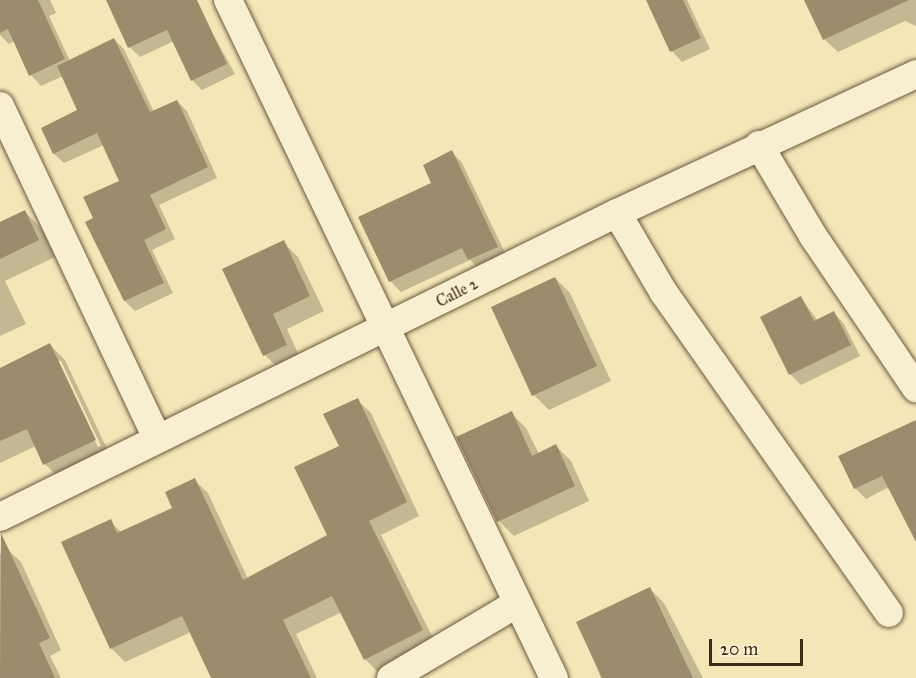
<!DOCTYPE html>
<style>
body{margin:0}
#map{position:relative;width:916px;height:678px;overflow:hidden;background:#f4e6b6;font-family:"IM FELL Great Primer",serif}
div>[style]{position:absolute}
.shadow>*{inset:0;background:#0003}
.building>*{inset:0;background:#9d8c6b}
.roads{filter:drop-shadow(0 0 2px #6c5941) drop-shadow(0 0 2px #6c5941)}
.street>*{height:28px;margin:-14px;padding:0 14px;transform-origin:14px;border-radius:14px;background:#f8efd0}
span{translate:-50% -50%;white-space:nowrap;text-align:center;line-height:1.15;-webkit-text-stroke:4.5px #f8efd0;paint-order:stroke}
.street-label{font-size:16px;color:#3f2a1a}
.scale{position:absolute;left:709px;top:639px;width:94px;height:27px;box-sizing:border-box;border:3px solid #3f2a1a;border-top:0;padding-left:8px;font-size:18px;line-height:21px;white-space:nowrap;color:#3f2a1a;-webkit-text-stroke:4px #f8efd0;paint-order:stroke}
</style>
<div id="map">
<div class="shadow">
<div style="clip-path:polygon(0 0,50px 0,56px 13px,49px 16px,70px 61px,114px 39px,124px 49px,154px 112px,177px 101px,187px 111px,217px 178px,159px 205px,175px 239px,152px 250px,173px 293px,135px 311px,125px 301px,87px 223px,95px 219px,121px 181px,104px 145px,64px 163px,54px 154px,43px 128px,79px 111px,63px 76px,41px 86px,31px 75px,15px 41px,9px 44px,0 35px)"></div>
<div style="clip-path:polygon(107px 0,194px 0,235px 74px,202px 90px,192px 80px,174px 41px,140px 57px,130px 47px)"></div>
<div style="clip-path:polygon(650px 0,687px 0,710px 49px,682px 62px,672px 51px)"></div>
<div style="clip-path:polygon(817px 0,916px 0,916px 26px,905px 21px,838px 52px,824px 39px)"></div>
<div style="clip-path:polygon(452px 152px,462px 163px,507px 257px,480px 270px,470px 260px,401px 292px,391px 282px,360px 218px,433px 183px)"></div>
<div style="clip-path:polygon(25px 212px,42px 229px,55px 257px,5px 281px,26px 324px,0 336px,0 224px)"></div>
<div style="clip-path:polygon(283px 242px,298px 257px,324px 311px,287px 329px,301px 360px,280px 370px,265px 355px)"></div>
<div style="clip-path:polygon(555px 278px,570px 293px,611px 381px,549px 410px,534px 395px)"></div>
<div style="clip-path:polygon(801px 298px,818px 321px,834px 313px,844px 324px,860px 356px,801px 385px,791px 375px,762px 317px)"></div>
<div style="clip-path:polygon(evenodd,50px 345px,65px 360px,110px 455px,60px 479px,45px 464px,36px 446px,0 463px,0 369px,50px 345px,57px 361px,61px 361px,101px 446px,98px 447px,57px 361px)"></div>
<div style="clip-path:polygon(357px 400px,371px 413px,419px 516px,381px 535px,436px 644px,379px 673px,365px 659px,342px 612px,296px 634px,317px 678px,222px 678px,191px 632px,125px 662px,112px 649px,63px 543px,110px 521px,122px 533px,174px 508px,194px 480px,208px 493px,248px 579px,329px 536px,341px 447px)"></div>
<div style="clip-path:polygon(511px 413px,526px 428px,539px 454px,556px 446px,571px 461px,589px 501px,514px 536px,499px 521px)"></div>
<div style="clip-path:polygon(916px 424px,916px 525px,889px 487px,866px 499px,855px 488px)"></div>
<div style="clip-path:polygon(8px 550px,21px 562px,61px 650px,50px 656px,61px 678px,0 678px,0 554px)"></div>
<div style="clip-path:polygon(650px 589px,664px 603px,703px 678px,601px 678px,578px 622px)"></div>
</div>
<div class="building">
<div style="clip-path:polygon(0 0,38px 0,65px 59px,29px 76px,8px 29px,0 33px)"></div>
<div style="clip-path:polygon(106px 0,197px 0,227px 64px,191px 81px,167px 30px,128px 48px)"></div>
<div style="clip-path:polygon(646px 0,683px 0,701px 38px,670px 52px)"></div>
<div style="clip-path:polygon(804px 0,909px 0,823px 40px)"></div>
<div style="clip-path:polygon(114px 38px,150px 112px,177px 100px,208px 167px,150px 195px,166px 229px,144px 240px,164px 283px,124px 301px,85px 222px,93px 218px,83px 197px,119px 181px,97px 133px,53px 154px,41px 128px,77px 110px,57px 66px)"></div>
<div style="clip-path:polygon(452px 150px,498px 247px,468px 260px,462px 248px,389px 282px,358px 217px,431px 183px,423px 165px)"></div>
<div style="clip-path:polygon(25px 210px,39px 240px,0 259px,0 222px)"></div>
<div style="clip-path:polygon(284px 240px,310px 296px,273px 314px,287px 345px,263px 356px,222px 269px)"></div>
<div style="clip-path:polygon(555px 277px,597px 366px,532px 396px,491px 307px)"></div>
<div style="clip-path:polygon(801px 296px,814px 321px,834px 311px,851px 345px,789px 375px,760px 317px)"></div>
<div style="clip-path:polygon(50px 343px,96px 440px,43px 465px,27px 429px,0 441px,0 368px)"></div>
<div style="clip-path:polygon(358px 398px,407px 502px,369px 521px,423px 630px,364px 660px,332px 596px,283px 620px,311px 678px,211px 678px,182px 616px,110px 649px,61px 542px,111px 519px,117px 533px,172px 508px,165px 492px,195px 478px,243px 580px,327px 535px,294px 467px,339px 446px,323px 414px)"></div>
<div style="clip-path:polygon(512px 411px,532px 456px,556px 444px,575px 486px,497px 522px,456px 437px)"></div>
<div style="clip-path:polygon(916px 420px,916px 542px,882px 476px,854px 489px,838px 456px)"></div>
<div style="clip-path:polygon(1px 533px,50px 638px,39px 643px,55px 678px,0 678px)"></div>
<div style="clip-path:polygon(650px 587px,693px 678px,602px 678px,576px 622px)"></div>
</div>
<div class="roads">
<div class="street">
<div style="left:228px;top:0;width:752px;rotate:64.32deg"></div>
<div style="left:0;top:106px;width:367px;rotate:64.7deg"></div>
<div style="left:759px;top:145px;width:106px;rotate:59.3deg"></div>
<div style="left:813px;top:236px;width:184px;rotate:55.9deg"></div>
<div style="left:617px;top:213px;width:93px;rotate:59.6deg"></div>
<div style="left:664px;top:293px;width:391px;rotate:54.9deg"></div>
<div style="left:0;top:517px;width:688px;rotate:-26.23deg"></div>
<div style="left:617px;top:213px;width:330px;rotate:-24.9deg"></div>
<div style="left:391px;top:678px;width:147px;rotate:-30.6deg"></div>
</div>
</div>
<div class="street-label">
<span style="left:457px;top:293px;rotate:-27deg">Calle 2</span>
</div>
<div class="scale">20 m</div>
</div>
